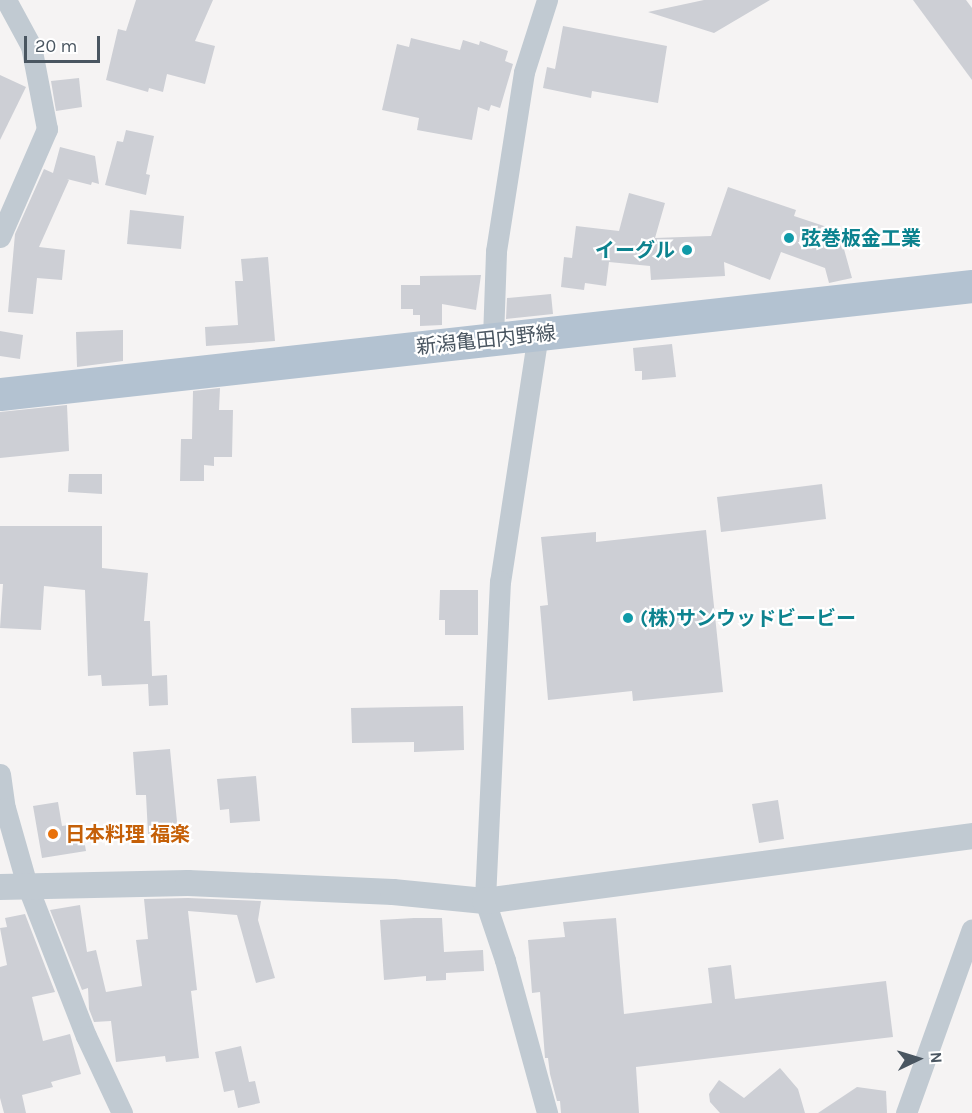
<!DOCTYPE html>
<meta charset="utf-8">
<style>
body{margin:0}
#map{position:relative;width:972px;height:1113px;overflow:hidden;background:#f5f3f3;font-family:Karla,"Noto Sans JP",sans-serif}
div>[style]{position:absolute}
.building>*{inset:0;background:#cdcfd5}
.minor>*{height:21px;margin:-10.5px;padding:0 10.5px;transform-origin:10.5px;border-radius:10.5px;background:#c1cad2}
.tertiary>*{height:26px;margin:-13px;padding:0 13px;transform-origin:13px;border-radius:13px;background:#c1cad2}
.primary>*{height:33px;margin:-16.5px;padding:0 16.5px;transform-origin:16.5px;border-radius:16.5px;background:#b3c2d1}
.dots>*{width:16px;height:16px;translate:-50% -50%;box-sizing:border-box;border:3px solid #fff;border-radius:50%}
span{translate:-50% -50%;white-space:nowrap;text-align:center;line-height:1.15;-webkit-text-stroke:4.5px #fff;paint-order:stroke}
.culture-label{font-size:20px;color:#0d838f;font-weight:700}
.left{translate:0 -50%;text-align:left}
.right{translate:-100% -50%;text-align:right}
.street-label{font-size:20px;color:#4a5661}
.food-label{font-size:20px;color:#c56008;font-weight:700}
.north{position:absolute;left:888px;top:1029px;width:60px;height:60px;-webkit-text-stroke:4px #fff;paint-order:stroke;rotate:86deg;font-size:16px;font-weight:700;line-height:24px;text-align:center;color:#4a5661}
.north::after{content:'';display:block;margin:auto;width:21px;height:27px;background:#4a5661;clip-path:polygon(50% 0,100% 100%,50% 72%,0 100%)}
.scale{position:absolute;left:24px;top:36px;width:76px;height:27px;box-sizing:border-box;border:3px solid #4a5661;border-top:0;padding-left:8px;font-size:18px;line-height:21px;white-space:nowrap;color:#4a5661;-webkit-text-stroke:4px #fff;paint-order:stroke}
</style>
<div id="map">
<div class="building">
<div style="clip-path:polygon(136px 0,213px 0,195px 41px,215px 46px,205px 84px,167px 74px,163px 92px,149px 88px,148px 92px,106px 80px,118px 29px,126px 31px)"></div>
<div style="clip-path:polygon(704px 0,770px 0,714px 33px,648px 12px)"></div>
<div style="clip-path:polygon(913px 0,966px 0,972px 8px,972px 80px)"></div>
<div style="clip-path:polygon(563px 26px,667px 46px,658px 103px,592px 91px,591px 98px,543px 88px,547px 67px,555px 69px)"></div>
<div style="clip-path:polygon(411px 38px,460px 50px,463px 40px,479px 45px,480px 41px,508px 51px,505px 61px,513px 64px,500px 108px,491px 105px,489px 111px,478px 107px,472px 140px,417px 130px,419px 118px,382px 110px,397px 44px,409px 47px)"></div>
<div style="clip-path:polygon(0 75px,26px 87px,0 140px)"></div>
<div style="clip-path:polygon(79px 78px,82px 107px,56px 111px,51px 81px)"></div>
<div style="clip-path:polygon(126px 130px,154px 136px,146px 174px,150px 175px,146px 195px,105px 185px,117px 141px,123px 142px)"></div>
<div style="clip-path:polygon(60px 147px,95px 156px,99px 184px,92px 182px,91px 185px,67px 179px,69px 180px,39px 247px,65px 250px,62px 280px,37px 278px,33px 314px,8px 312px,15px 234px,44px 169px,53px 173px)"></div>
<div style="clip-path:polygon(728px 187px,796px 210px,794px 216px,839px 231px,852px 278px,829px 283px,825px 268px,781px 252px,770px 280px,724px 262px,725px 276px,651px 280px,650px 266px,609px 262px,606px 286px,585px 283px,584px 290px,561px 287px,564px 257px,572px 258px,576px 226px,619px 231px,629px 193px,665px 203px,655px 238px,711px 236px)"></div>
<div style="clip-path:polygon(130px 210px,184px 216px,181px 249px,127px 244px)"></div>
<div style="clip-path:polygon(268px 257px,275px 341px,206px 346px,205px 327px,238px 325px,235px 281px,243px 281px,241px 259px)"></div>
<div style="clip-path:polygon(481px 275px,476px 310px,442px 304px,442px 325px,420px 326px,420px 315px,413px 315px,413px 309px,401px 309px,401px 285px,420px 285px,420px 276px)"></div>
<div style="clip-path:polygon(551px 294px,553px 314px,506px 319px,507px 298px)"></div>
<div style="clip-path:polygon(123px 330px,123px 361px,77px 367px,76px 332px)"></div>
<div style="clip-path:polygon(0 331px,23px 335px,20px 359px,0 356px)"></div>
<div style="clip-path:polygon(672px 344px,676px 377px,642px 380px,642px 371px,635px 371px,633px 348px)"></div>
<div style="clip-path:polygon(220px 388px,219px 410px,233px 410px,232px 457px,214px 457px,214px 466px,204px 465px,204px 481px,180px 481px,181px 439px,192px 439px,193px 391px)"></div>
<div style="clip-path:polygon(67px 405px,69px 451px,0 458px,0 412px)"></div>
<div style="clip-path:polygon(69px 474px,102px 474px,102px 494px,68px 492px)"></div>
<div style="clip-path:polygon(822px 484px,826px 519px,721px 532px,717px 497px)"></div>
<div style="clip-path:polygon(0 526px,102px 526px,102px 568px,148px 573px,144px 621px,150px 621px,152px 676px,167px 675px,168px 705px,149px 706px,148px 684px,102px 686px,101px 675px,88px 676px,85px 590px,44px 586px,41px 630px,0 628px,3px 584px,0 584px)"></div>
<div style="clip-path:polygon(706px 530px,723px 692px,633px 701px,632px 691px,548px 700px,540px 606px,548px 605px,541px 537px,596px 532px,596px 542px)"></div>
<div style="clip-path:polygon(440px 590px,478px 590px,478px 635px,445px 635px,445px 620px,439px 620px)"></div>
<div style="clip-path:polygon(463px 706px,464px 750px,414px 752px,414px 742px,352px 743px,351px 708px)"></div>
<div style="clip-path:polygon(170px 749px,178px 832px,148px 834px,146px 795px,136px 795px,133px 752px)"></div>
<div style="clip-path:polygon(256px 776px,260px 821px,230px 823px,229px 809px,220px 810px,217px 779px)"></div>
<div style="clip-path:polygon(778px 800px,784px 839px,759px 843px,752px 804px)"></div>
<div style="clip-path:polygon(58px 802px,62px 826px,81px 823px,86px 851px,42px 858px,33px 806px)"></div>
<div style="clip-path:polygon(188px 898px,261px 901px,258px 920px,275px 978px,256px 983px,237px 915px,188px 911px,197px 990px,191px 991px,199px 1058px,166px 1062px,165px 1056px,116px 1062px,111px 1021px,94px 1022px,89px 1009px,88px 988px,82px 990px,50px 910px,80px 905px,87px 952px,96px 950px,106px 992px,142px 986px,136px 940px,148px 939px,144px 899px)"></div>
<div style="clip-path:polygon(25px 914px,55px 992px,32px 997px,43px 1041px,70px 1034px,81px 1074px,51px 1082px,53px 1087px,22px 1095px,26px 1113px,4px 1113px,0 1098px,0 967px,7px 965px,0 928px,7px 927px,5px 918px)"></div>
<div style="clip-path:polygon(414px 918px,442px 918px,444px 952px,483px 950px,484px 971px,446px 973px,446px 980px,426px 981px,426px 976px,384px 980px,380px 920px)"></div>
<div style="clip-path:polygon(616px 918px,624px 1014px,712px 1003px,708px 968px,731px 965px,735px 999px,886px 981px,893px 1037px,636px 1067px,639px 1113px,561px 1113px,560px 1101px,557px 1101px,550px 1074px,548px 1058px,545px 1058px,540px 992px,532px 993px,528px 940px,565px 937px,563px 922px)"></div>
<div style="clip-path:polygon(241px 1046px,249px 1082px,255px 1081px,260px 1103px,238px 1108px,234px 1090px,224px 1092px,215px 1052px)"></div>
<div style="clip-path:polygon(780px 1068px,798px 1089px,805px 1113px,720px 1113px,710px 1102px,709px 1094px,719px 1080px,744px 1098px)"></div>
<div style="clip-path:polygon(857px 1087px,886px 1091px,887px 1113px,818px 1113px)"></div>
</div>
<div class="minor">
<div style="left:0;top:237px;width:118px;rotate:-66.5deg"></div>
<div style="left:47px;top:129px;width:85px;rotate:-100.9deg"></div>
<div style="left:31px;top:46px;width:52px;rotate:-118.5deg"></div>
<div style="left:538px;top:334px;width:250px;rotate:98.7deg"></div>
<div style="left:500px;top:581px;width:320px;rotate:92.7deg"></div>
<div style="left:485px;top:901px;width:62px;rotate:71.3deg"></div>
<div style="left:505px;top:960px;width:159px;rotate:74.6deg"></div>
<div style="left:493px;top:338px;width:87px;rotate:-88deg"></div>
<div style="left:496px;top:251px;width:181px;rotate:-81.1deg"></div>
<div style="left:524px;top:72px;width:76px;rotate:-72.3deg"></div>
<div style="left:0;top:774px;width:34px;rotate:82deg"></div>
<div style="left:5px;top:808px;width:80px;rotate:74.1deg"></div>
<div style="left:27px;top:885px;width:162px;rotate:68.7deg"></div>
<div style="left:86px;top:1036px;width:85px;rotate:64.9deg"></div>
<div style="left:906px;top:1113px;width:195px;rotate:-70.3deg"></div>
</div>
<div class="tertiary">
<div style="left:0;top:887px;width:188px;rotate:-1.2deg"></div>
<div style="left:188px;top:883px;width:205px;rotate:2.5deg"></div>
<div style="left:393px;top:892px;width:92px;rotate:5.6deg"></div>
<div style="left:485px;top:901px;width:491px;rotate:-7.6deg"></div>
</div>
<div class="primary">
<div style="left:0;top:394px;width:978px;rotate:-6.34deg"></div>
</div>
<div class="dots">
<div style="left:789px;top:238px;background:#0f9aa8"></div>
<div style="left:687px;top:250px;background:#0f9aa8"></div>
<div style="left:628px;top:618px;background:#0f9aa8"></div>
<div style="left:53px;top:834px;background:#e8710a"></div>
</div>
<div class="culture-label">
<span class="left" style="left:801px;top:238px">弦巻板金工業</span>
<span class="right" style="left:675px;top:250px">イーグル</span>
<span class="left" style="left:640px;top:618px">(株)サンウッドビービー</span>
</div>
<div class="street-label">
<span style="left:486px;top:340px;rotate:-6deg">新潟亀田内野線</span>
</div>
<div class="food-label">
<span class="left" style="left:65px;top:834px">日本料理 福楽</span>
</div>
<div class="north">N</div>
<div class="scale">20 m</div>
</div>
